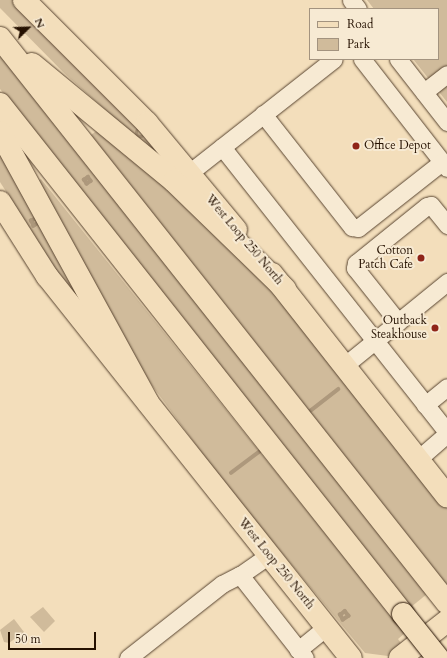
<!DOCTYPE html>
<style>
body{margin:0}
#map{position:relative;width:447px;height:658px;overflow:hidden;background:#f3debb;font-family:Cardo,serif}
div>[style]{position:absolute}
.green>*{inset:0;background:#d0bb9b}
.stream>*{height:3.5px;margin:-1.75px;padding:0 1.75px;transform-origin:1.75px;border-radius:1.75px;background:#ad987c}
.stream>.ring{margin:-1.75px;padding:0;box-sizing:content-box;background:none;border:3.5px solid #ad987c;border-radius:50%}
.roads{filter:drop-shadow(0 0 1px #584430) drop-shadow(0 0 1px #584430)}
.minor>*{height:17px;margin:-8.5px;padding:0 8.5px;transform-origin:8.5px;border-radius:8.5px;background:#f7ead3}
.major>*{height:22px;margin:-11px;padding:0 11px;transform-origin:11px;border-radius:11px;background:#f3debb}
.highway>*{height:22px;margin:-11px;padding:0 11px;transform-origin:11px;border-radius:11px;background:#f3debb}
.bridges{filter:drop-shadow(0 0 1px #251101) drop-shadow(0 0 1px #251101)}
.highway-bridge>*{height:22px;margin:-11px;padding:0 11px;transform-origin:11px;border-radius:11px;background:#f3debb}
.dots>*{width:11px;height:11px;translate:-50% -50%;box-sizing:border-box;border:2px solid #f7ead3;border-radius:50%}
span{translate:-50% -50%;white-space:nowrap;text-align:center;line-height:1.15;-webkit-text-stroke:4px #f7ead3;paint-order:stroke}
.poi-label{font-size:12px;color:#251101}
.left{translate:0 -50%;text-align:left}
.right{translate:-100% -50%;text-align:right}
.street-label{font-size:12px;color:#251101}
.legend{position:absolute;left:309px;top:8px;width:130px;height:52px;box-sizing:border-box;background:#f7ead3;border:1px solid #a3937f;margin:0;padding:5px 7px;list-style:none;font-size:12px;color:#251101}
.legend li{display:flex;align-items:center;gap:8px;height:20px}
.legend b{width:20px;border:1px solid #a3937f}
.north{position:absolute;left:8px;top:8px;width:40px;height:40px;-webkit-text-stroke:3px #f7ead3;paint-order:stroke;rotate:67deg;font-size:11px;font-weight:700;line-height:16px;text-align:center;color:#251101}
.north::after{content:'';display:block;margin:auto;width:14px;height:18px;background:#251101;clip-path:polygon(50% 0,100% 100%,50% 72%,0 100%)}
.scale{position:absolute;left:8px;top:632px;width:88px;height:18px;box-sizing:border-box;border:2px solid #251101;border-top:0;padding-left:5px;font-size:12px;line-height:14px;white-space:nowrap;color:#251101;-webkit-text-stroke:3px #f7ead3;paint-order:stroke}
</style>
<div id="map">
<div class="green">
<div style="clip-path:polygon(0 0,15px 0,197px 191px,64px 73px,0 8px)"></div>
<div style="clip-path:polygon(367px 0,447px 0,447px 102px,413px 59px,438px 59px,438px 9px,374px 9px)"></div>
<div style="clip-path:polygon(0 54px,427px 594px,411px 607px,0 89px)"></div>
<div style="clip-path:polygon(103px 126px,263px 277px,447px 507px,447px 585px,91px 135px)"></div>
<div style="clip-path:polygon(0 150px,81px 300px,57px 272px,0 182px)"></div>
<div style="clip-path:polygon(41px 179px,405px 633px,398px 639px,403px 646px,388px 656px,365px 653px,224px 483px,151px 384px,119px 331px,34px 183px)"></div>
<div style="clip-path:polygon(43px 607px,55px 621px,44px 632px,30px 617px)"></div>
<div style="clip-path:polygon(14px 619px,24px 632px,9px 643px,4px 642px,0 630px)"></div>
</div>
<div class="stream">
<div class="ring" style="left:136.5px;top:128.5px;width:5.5px;height:5.5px"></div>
<div style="left:88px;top:177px;width:5px;rotate:53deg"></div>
<div style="left:91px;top:181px;width:5px;rotate:143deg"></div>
<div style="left:87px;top:184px;width:5px;rotate:-127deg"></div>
<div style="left:84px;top:180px;width:5px;rotate:-37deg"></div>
<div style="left:36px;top:218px;width:6px;rotate:59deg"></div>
<div style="left:39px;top:223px;width:6px;rotate:149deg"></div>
<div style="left:34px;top:226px;width:6px;rotate:-121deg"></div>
<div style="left:31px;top:221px;width:6px;rotate:-31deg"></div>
<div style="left:309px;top:412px;width:37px;rotate:-38deg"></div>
<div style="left:231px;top:473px;width:38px;rotate:-37deg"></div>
<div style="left:345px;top:611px;width:6px;rotate:51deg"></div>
<div style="left:349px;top:616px;width:7px;rotate:146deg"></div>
<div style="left:343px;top:620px;width:6px;rotate:-121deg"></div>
<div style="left:340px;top:615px;width:6px;rotate:-39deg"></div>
</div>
<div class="roads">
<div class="minor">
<div style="left:351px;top:0;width:11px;rotate:52deg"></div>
<div style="left:362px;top:59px;width:138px;rotate:52.1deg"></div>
<div style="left:398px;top:59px;width:80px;rotate:52.1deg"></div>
<div style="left:424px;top:92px;width:29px;rotate:-38deg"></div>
<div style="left:263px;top:114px;width:144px;rotate:51.8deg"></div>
<div style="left:352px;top:227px;width:6px;rotate:9deg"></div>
<div style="left:358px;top:228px;width:107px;rotate:-38.2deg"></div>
<div style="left:222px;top:147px;width:363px;rotate:51.7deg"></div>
<div style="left:189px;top:173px;width:184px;rotate:-38.2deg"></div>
<div style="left:398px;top:322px;width:69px;rotate:-128.5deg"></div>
<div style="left:355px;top:268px;width:5px;rotate:-79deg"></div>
<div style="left:356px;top:263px;width:91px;rotate:-38.8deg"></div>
<div style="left:427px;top:206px;width:4px;rotate:-14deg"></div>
<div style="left:431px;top:205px;width:26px;rotate:51deg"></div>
<div style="left:345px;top:365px;width:132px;rotate:-39.1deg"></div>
<div style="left:425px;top:405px;width:28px;rotate:-39deg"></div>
<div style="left:418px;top:459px;width:38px;rotate:-41deg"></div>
<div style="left:269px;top:555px;width:35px;rotate:145deg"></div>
<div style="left:240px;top:575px;width:105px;rotate:51.9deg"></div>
<div style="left:298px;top:650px;width:36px;rotate:-39deg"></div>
<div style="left:128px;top:658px;width:120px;rotate:-38.2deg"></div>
<div style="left:222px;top:584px;width:20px;rotate:-27deg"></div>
</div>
<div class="major">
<div style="left:24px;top:0;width:174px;rotate:45deg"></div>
<div style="left:147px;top:123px;width:139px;rotate:50.2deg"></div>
<div style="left:0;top:202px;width:88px;rotate:57.6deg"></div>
<div style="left:47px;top:276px;width:488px;rotate:51.5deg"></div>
<div style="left:272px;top:274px;width:283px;rotate:51.8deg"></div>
<div style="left:400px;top:658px;width:60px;rotate:-38.2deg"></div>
</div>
<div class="highway">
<div style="left:0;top:38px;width:720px;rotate:51.65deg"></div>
<div style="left:32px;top:64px;width:184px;rotate:39.5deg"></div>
<div style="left:174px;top:181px;width:155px;rotate:44.2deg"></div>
<div style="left:0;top:104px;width:650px;rotate:51.68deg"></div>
<div style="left:0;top:132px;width:308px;rotate:61.3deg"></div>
</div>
</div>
<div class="bridges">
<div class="highway-bridge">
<div style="left:403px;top:614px;width:56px;rotate:51.5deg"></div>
</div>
</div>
<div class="dots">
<div style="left:356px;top:146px;background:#8f2418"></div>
<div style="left:421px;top:258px;background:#8f2418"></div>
<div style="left:435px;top:328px;background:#8f2418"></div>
</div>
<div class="poi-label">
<span class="left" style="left:364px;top:146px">Office Depot</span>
<span class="right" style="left:413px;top:258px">Cotton<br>Patch Cafe</span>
<span class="right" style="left:427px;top:328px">Outback<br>Steakhouse</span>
</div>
<div class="street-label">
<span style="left:244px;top:240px;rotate:50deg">West Loop 250 North</span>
<span style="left:276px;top:564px;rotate:51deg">West Loop 250 North</span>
</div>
<ul class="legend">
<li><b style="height:5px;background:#f3debb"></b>Road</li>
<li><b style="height:11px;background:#d0bb9b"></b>Park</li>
</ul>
<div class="north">N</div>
<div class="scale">50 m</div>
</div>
